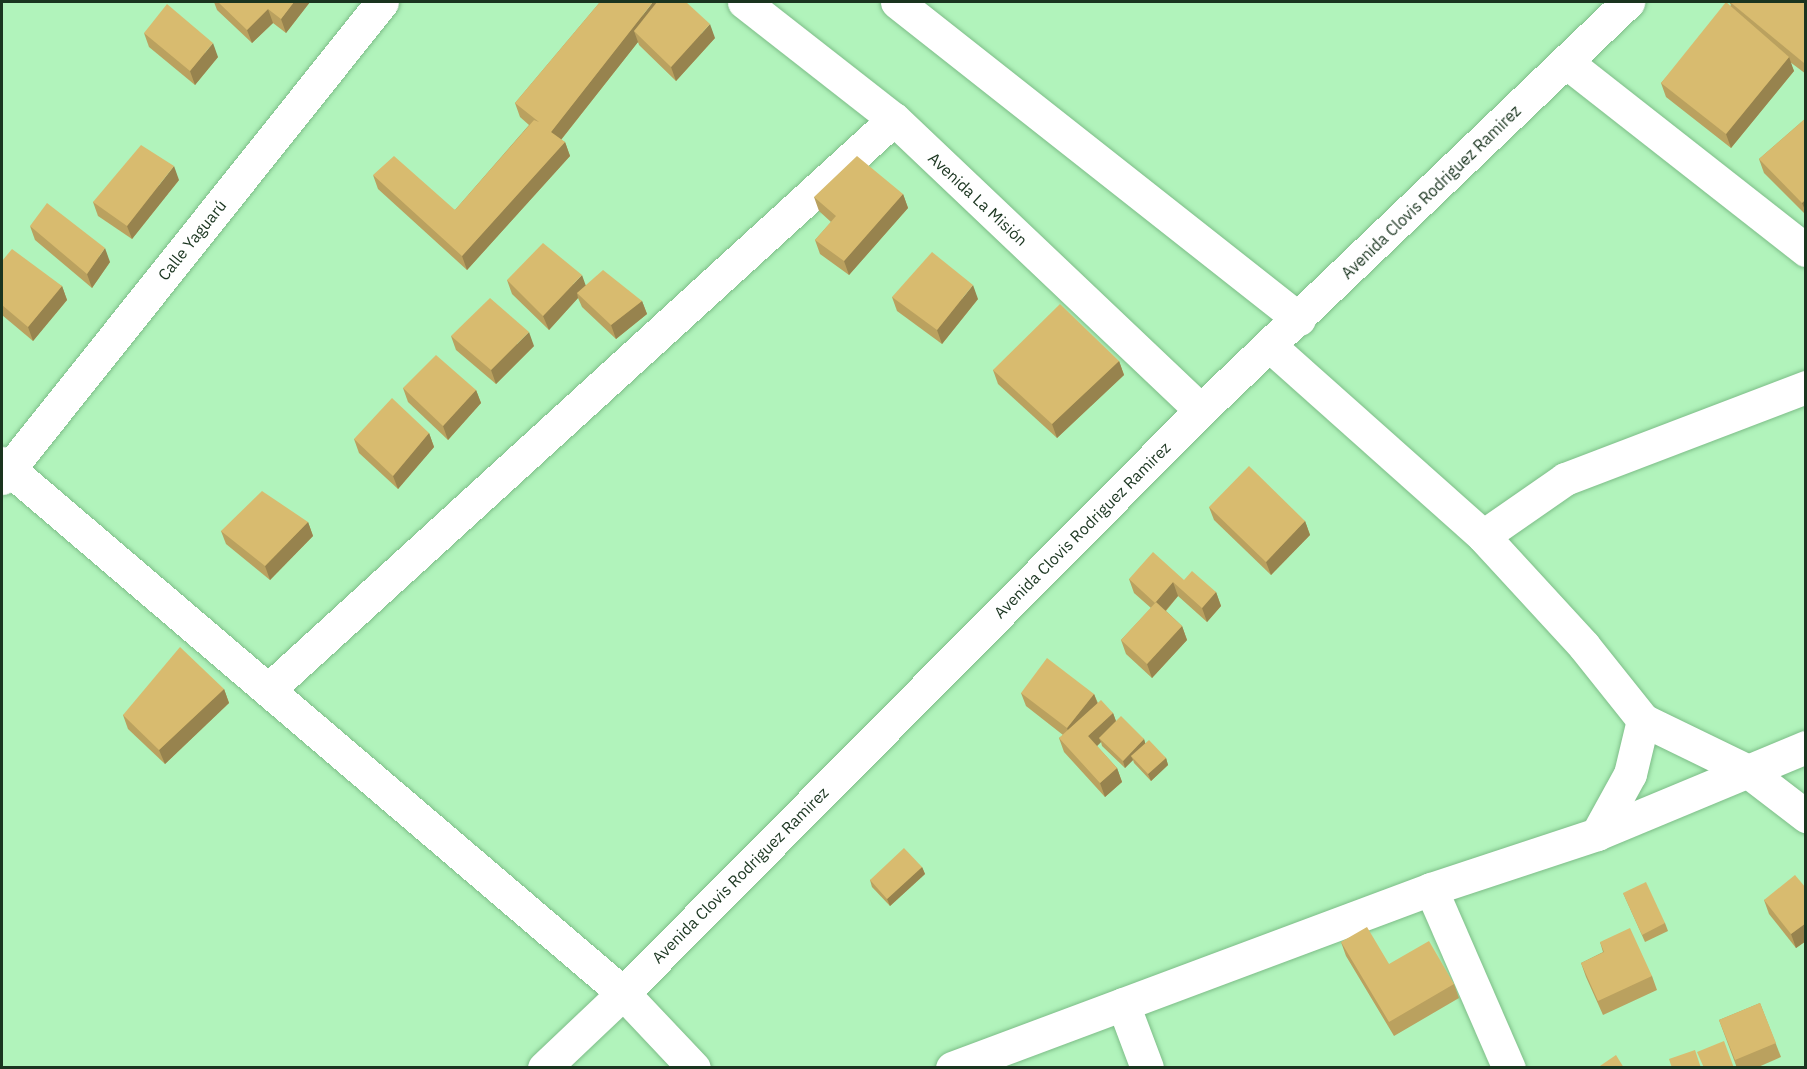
<!DOCTYPE html>
<meta charset="utf-8">
<style>
body{margin:0}
#map{position:relative;width:1807px;height:1069px;overflow:hidden;background:#b1f3bb;font-family:"IBM Plex Sans",sans-serif}
div>[style]{position:absolute}
.roads{filter:drop-shadow(0 0 2px #7dbd88) drop-shadow(0 0 2px #7dbd88)}
.street>*{height:33px;margin:-16.5px;padding:0 16.5px;transform-origin:16.5px;border-radius:16.5px;background:#fff}
.secondary>*{height:33px;margin:-16.5px;padding:0 16.5px;transform-origin:16.5px;border-radius:16.5px;background:#fff}
.wall>*{inset:0;background:#baa15f}
.shaded-wall>*{inset:0;background:#97834e}
.building>*{inset:0;background:#d8bb6f}
span{translate:-50% -50%;white-space:nowrap;text-align:center;line-height:1.15;-webkit-text-stroke:5px #fff;paint-order:stroke}
.street-label{font-size:16px;color:#1a341f}
.frame{position:absolute;inset:0;border:3px solid #1a341f;pointer-events:none}
</style>
<div id="map">
<div class="roads">
<div class="street">
<div style="left:1566px;top:62px;width:305px;rotate:38.1deg"></div>
<div style="left:1270px;top:346px;width:285px;rotate:41.7deg"></div>
<div style="left:1483px;top:536px;width:149px;rotate:47.4deg"></div>
<div style="left:1584px;top:646px;width:95px;rotate:51.4deg"></div>
<div style="left:1643px;top:720px;width:114px;rotate:25.9deg"></div>
<div style="left:1746px;top:770px;width:76px;rotate:37.5deg"></div>
<div style="left:2px;top:463px;width:816px;rotate:40.48deg"></div>
<div style="left:623px;top:993px;width:103px;rotate:46.6deg"></div>
<div style="left:2px;top:478px;width:609px;rotate:-51.4deg"></div>
<div style="left:1483px;top:536px;width:100px;rotate:-34.8deg"></div>
<div style="left:1565px;top:479px;width:258px;rotate:-20.9deg"></div>
<div style="left:268px;top:690px;width:847px;rotate:-42.37deg"></div>
<div style="left:1597px;top:834px;width:68px;rotate:-61.2deg"></div>
<div style="left:1630px;top:774px;width:56px;rotate:-76.5deg"></div>
<div style="left:1431px;top:889px;width:195px;rotate:66.5deg"></div>
<div style="left:1123px;top:1004px;width:68px;rotate:69.4deg"></div>
<div style="left:952px;top:1068px;width:511px;rotate:-20.49deg"></div>
<div style="left:1431px;top:889px;width:175px;rotate:-18.3deg"></div>
<div style="left:1597px;top:834px;width:226px;rotate:-22.6deg"></div>
</div>
<div class="secondary">
<div style="left:744px;top:2px;width:190px;rotate:38deg"></div>
<div style="left:894px;top:119px;width:423px;rotate:43.5deg"></div>
<div style="left:897px;top:2px;width:512px;rotate:38.26deg"></div>
<div style="left:544px;top:1068px;width:109px;rotate:-43.5deg"></div>
<div style="left:623px;top:993px;width:821px;rotate:-45.25deg"></div>
<div style="left:1201px;top:410px;width:591px;rotate:-43.7deg"></div>
</div>
</div>
<div class="wall">
<div style="clip-path:polygon(214px 2px,310px 2px,286px 33px,273px 23px,252px 43px,217px 10px)"></div>
<div style="clip-path:polygon(600px 2px,715px 38px,676px 81px,639px 45px,638px 42px,561px 140px,565px 142px,570px 156px,467px 270px,378px 189px,373px 175px,455px 210px,529px 125px,520px 117px,515px 103px)"></div>
<div style="clip-path:polygon(1729px 2px,1806px 2px,1806px 74px,1790px 62px,1794px 71px,1731px 148px,1666px 97px,1661px 83px,1731px 5px)"></div>
<div style="clip-path:polygon(144px 33px,218px 57px,195px 85px,149px 47px)"></div>
<div style="clip-path:polygon(1806px 118px,1806px 215px,1764px 173px,1759px 159px)"></div>
<div style="clip-path:polygon(179px 180px,132px 239px,98px 216px,93px 202px)"></div>
<div style="clip-path:polygon(903px 194px,908px 208px,849px 275px,820px 254px,815px 240px,831px 222px,819px 211px,814px 197px)"></div>
<div style="clip-path:polygon(30px 226px,110px 262px,92px 288px,35px 240px)"></div>
<div style="clip-path:polygon(2px 261px,62px 286px,67px 300px,33px 341px,2px 315px)"></div>
<div style="clip-path:polygon(507px 280px,586px 285px,642px 301px,647px 314px,616px 339px,582px 307px,578px 298px,549px 330px,512px 294px)"></div>
<div style="clip-path:polygon(892px 297px,978px 299px,942px 344px,897px 311px)"></div>
<div style="clip-path:polygon(451px 336px,534px 346px,496px 384px,456px 350px)"></div>
<div style="clip-path:polygon(1119px 361px,1124px 375px,1057px 438px,998px 384px,993px 370px)"></div>
<div style="clip-path:polygon(403px 388px,476px 390px,481px 403px,448px 440px,408px 402px)"></div>
<div style="clip-path:polygon(429px 433px,434px 447px,398px 489px,359px 453px,354px 439px)"></div>
<div style="clip-path:polygon(1209px 507px,1305px 521px,1310px 535px,1271px 575px,1214px 520px)"></div>
<div style="clip-path:polygon(308px 522px,313px 536px,270px 580px,226px 544px,221px 531px)"></div>
<div style="clip-path:polygon(1129px 579px,1184px 580px,1216px 592px,1221px 606px,1207px 622px,1178px 596px,1166px 611px,1182px 626px,1187px 640px,1152px 678px,1126px 654px,1121px 640px,1151px 608px,1134px 593px)"></div>
<div style="clip-path:polygon(224px 689px,229px 703px,165px 764px,128px 729px,123px 715px)"></div>
<div style="clip-path:polygon(1021px 693px,1094px 694px,1098px 703px,1113px 713px,1116px 721px,1144px 739px,1145px 743px,1166px 758px,1168px 765px,1151px 781px,1134px 763px,1133px 760px,1125px 768px,1102px 746px,1101px 742px,1097px 746px,1117px 768px,1122px 782px,1105px 797px,1064px 752px,1059px 738px,1063px 735px,1026px 706px)"></div>
<div style="clip-path:polygon(922px 867px,925px 874px,890px 906px,872px 887px,870px 880px)"></div>
<div style="clip-path:polygon(1806px 888px,1806px 941px,1796px 948px,1769px 914px,1764px 900px)"></div>
<div style="clip-path:polygon(1623px 893px,1665px 923px,1668px 931px,1645px 942px)"></div>
<div style="clip-path:polygon(1341px 942px,1389px 964px,1454px 984px,1459px 998px,1394px 1036px,1346px 956px)"></div>
<div style="clip-path:polygon(1600px 942px,1652px 976px,1657px 990px,1603px 1015px,1586px 977px,1581px 963px,1603px 952px)"></div>
<div style="clip-path:polygon(1760px 1003px,1781px 1057px,1756px 1068px,1737px 1068px,1719px 1020px)"></div>
</div>
<div class="shaded-wall">
<div style="clip-path:polygon(294px 2px,310px 2px,286px 33px,281px 19px)"></div>
<div style="clip-path:polygon(653px 2px,669px 2px,634px 31px,638px 42px,556px 146px,551px 132px)"></div>
<div style="clip-path:polygon(268px 9px,273px 23px,252px 43px,247px 30px)"></div>
<div style="clip-path:polygon(710px 24px,715px 38px,676px 81px,671px 67px)"></div>
<div style="clip-path:polygon(213px 43px,218px 57px,195px 85px,190px 71px)"></div>
<div style="clip-path:polygon(1789px 57px,1794px 71px,1731px 148px,1726px 134px)"></div>
<div style="clip-path:polygon(565px 142px,570px 156px,467px 270px,462px 256px)"></div>
<div style="clip-path:polygon(174px 166px,179px 180px,132px 239px,127px 226px)"></div>
<div style="clip-path:polygon(903px 194px,908px 208px,849px 275px,844px 261px)"></div>
<div style="clip-path:polygon(1806px 199px,1806px 212px,1802px 203px)"></div>
<div style="clip-path:polygon(105px 248px,110px 262px,92px 288px,87px 274px)"></div>
<div style="clip-path:polygon(582px 275px,587px 289px,577px 293px,578px 298px,549px 330px,543px 316px)"></div>
<div style="clip-path:polygon(973px 285px,978px 299px,942px 344px,937px 330px)"></div>
<div style="clip-path:polygon(62px 286px,67px 300px,33px 341px,28px 327px)"></div>
<div style="clip-path:polygon(642px 301px,647px 314px,616px 339px,611px 325px)"></div>
<div style="clip-path:polygon(529px 332px,534px 346px,496px 384px,491px 370px)"></div>
<div style="clip-path:polygon(1119px 361px,1124px 375px,1057px 438px,1052px 424px)"></div>
<div style="clip-path:polygon(476px 390px,481px 403px,448px 440px,443px 426px)"></div>
<div style="clip-path:polygon(429px 433px,434px 447px,398px 489px,393px 476px)"></div>
<div style="clip-path:polygon(1305px 521px,1310px 535px,1271px 575px,1266px 562px)"></div>
<div style="clip-path:polygon(308px 522px,313px 536px,270px 580px,265px 566px)"></div>
<div style="clip-path:polygon(1173px 582px,1178px 596px,1160px 617px,1155px 603px)"></div>
<div style="clip-path:polygon(1216px 592px,1221px 606px,1207px 622px,1202px 608px)"></div>
<div style="clip-path:polygon(1182px 626px,1187px 640px,1152px 678px,1147px 664px)"></div>
<div style="clip-path:polygon(224px 689px,229px 703px,165px 764px,159px 750px)"></div>
<div style="clip-path:polygon(1094px 694px,1099px 708px,1072px 742px,1067px 728px)"></div>
<div style="clip-path:polygon(1113px 713px,1118px 727px,1099px 738px,1101px 742px,1093px 750px,1088px 736px)"></div>
<div style="clip-path:polygon(1144px 739px,1146px 746px,1131px 756px,1133px 760px,1125px 768px,1123px 761px)"></div>
<div style="clip-path:polygon(1166px 758px,1168px 765px,1151px 781px,1148px 774px)"></div>
<div style="clip-path:polygon(1117px 768px,1122px 782px,1105px 797px,1100px 783px)"></div>
<div style="clip-path:polygon(922px 867px,925px 874px,890px 906px,887px 899px)"></div>
<div style="clip-path:polygon(1806px 923px,1806px 941px,1796px 948px,1791px 934px)"></div>
</div>
<div class="building">
<div style="clip-path:polygon(218px 2px,294px 2px,281px 19px,268px 9px,247px 30px)"></div>
<div style="clip-path:polygon(600px 2px,653px 2px,551px 132px,565px 142px,462px 256px,373px 175px,394px 156px,455px 210px,534px 120px,539px 122px,515px 103px)"></div>
<div style="clip-path:polygon(657px 2px,686px 2px,710px 24px,671px 67px,634px 31px)"></div>
<div style="clip-path:polygon(1726px 2px,1789px 57px,1726px 134px,1661px 83px)"></div>
<div style="clip-path:polygon(1730px 2px,1806px 2px,1806px 62px,1804px 63px)"></div>
<div style="clip-path:polygon(167px 4px,213px 43px,190px 71px,144px 33px)"></div>
<div style="clip-path:polygon(1806px 118px,1806px 199px,1802px 203px,1759px 159px)"></div>
<div style="clip-path:polygon(141px 145px,174px 166px,127px 226px,93px 202px)"></div>
<div style="clip-path:polygon(857px 156px,903px 194px,844px 261px,815px 240px,836px 216px,814px 197px)"></div>
<div style="clip-path:polygon(47px 203px,105px 248px,87px 274px,30px 226px)"></div>
<div style="clip-path:polygon(543px 243px,582px 275px,543px 316px,507px 280px)"></div>
<div style="clip-path:polygon(12px 249px,62px 286px,28px 327px,2px 305px,2px 261px)"></div>
<div style="clip-path:polygon(932px 252px,973px 285px,937px 330px,892px 297px)"></div>
<div style="clip-path:polygon(603px 270px,642px 301px,611px 325px,577px 293px)"></div>
<div style="clip-path:polygon(490px 298px,529px 332px,491px 370px,451px 336px)"></div>
<div style="clip-path:polygon(1060px 304px,1119px 361px,1052px 424px,993px 370px)"></div>
<div style="clip-path:polygon(436px 355px,476px 390px,443px 426px,403px 388px)"></div>
<div style="clip-path:polygon(392px 398px,429px 433px,393px 476px,354px 439px)"></div>
<div style="clip-path:polygon(1249px 466px,1305px 521px,1266px 562px,1209px 507px)"></div>
<div style="clip-path:polygon(262px 491px,308px 522px,265px 566px,221px 531px)"></div>
<div style="clip-path:polygon(1153px 552px,1184px 580px,1192px 571px,1216px 592px,1202px 608px,1173px 582px,1155px 603px,1129px 579px)"></div>
<div style="clip-path:polygon(1156px 602px,1182px 626px,1147px 664px,1121px 640px)"></div>
<div style="clip-path:polygon(180px 647px,224px 689px,159px 750px,123px 715px)"></div>
<div style="clip-path:polygon(1047px 658px,1094px 694px,1067px 728px,1021px 693px)"></div>
<div style="clip-path:polygon(1101px 700px,1113px 713px,1088px 736px,1117px 768px,1100px 783px,1059px 738px)"></div>
<div style="clip-path:polygon(1121px 716px,1144px 739px,1123px 761px,1099px 738px)"></div>
<div style="clip-path:polygon(1149px 740px,1166px 758px,1148px 774px,1131px 756px)"></div>
<div style="clip-path:polygon(904px 848px,922px 867px,887px 899px,870px 880px)"></div>
<div style="clip-path:polygon(1795px 875px,1806px 888px,1806px 923px,1791px 934px,1764px 900px)"></div>
<div style="clip-path:polygon(1646px 882px,1665px 923px,1642px 935px,1623px 893px)"></div>
<div style="clip-path:polygon(1367px 927px,1389px 964px,1429px 941px,1454px 984px,1389px 1022px,1341px 942px)"></div>
<div style="clip-path:polygon(1630px 928px,1652px 976px,1598px 1001px,1581px 963px,1604px 952px,1600px 942px)"></div>
<div style="clip-path:polygon(1760px 1003px,1776px 1043px,1735px 1060px,1719px 1020px)"></div>
<div style="clip-path:polygon(1724px 1041px,1734px 1068px,1704px 1068px,1697px 1052px)"></div>
<div style="clip-path:polygon(1695px 1050px,1701px 1068px,1672px 1068px,1669px 1059px)"></div>
<div style="clip-path:polygon(1616px 1055px,1624px 1068px,1597px 1068px)"></div>
</div>
<div class="street-label">
<span style="left:1431px;top:192px;rotate:-44deg">Avenida Clovis Rodriguez Ramirez</span>
<span style="left:978px;top:199px;rotate:43deg">Avenida La Misión</span>
<span style="left:192px;top:240px;rotate:-51deg">Calle Yaguarú</span>
<span style="left:1082px;top:530px;rotate:-45deg">Avenida Clovis Rodriguez Ramirez</span>
<span style="left:740px;top:875px;rotate:-45deg">Avenida Clovis Rodriguez Ramirez</span>
</div>
<div class="frame"></div>
</div>
